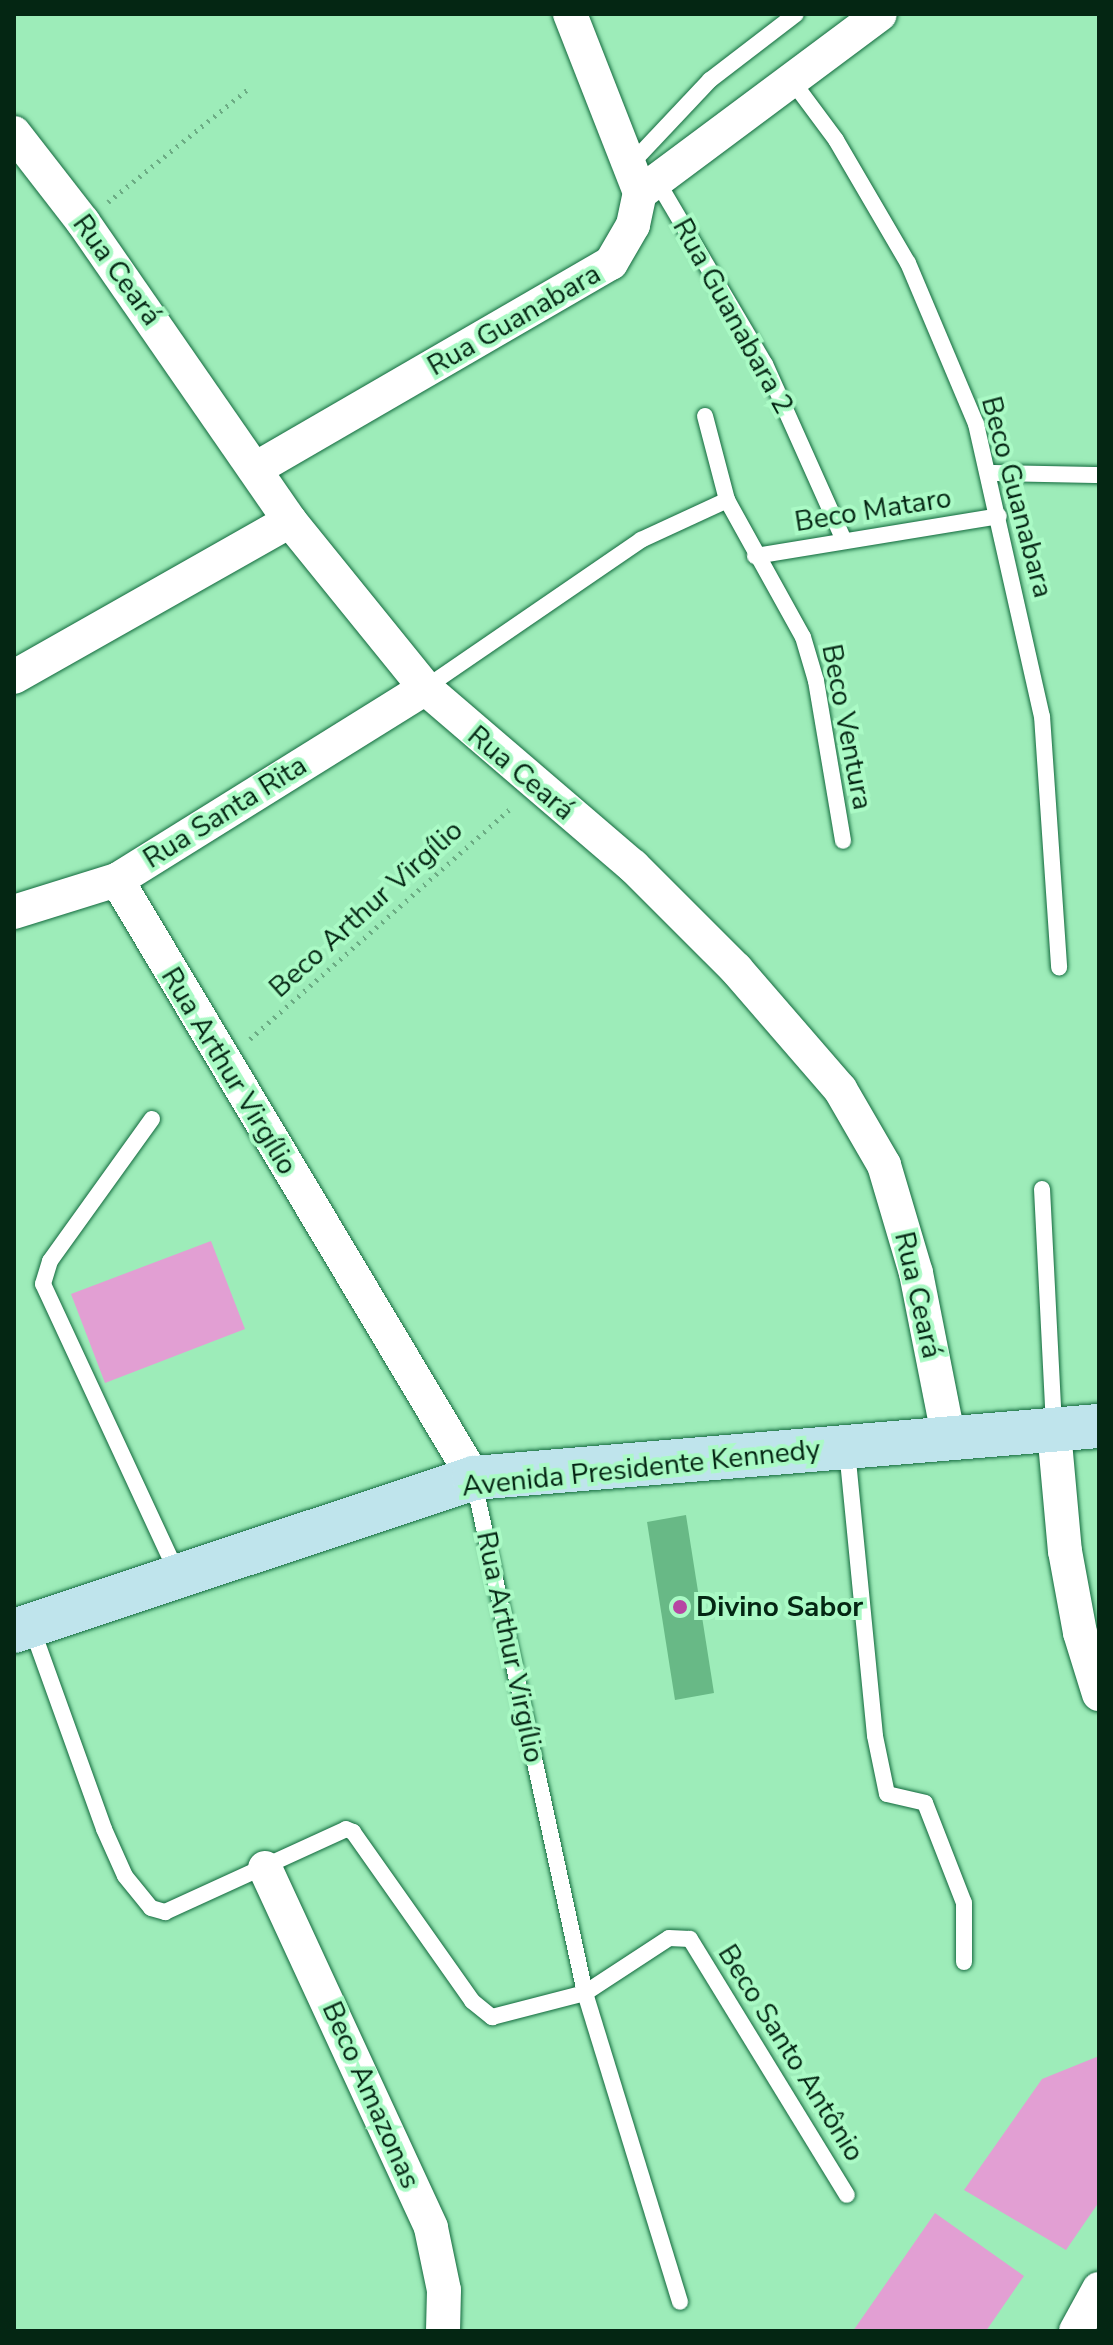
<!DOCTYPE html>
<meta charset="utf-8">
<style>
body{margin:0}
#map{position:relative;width:1113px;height:2345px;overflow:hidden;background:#9decb9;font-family:"Nunito Sans",sans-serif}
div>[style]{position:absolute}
.green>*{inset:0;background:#e29fd3}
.building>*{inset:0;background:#68b986}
.path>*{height:5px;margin-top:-2.5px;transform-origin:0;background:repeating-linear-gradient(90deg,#6cac84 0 2px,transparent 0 8px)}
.roads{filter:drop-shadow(0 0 2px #12693d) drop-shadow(0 0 2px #12693d)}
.lane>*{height:16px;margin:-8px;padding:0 8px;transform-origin:8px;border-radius:8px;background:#fff}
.street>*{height:34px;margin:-17px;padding:0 17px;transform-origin:17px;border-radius:17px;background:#fff}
.secondary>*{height:44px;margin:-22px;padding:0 22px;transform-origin:22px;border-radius:22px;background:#bfe4ec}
.dots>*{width:22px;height:22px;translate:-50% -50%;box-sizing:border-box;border:4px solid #aafac5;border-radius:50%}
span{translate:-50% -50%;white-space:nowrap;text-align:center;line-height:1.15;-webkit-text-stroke:8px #aafac5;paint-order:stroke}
.street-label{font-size:28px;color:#042613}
.poi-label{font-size:28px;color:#042613;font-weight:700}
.left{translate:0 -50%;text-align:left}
.frame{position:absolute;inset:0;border:16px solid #042613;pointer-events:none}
</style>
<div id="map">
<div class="green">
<div style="clip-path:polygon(211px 1241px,245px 1329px,105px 1383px,71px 1294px)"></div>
<div style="clip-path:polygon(1099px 2056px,1099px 2202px,1066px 2250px,964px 2190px,1042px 2079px)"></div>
<div style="clip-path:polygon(935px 2213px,1024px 2276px,986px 2331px,853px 2331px)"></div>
</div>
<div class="building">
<div style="clip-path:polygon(686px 1515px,714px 1693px,675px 1700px,647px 1522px)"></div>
</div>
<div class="path">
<div style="left:108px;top:202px;width:179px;rotate:-38.9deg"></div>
<div style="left:250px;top:1039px;width:350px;rotate:-41.5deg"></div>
</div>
<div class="roads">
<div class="lane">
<div style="left:793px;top:82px;width:72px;rotate:53.4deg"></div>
<div style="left:836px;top:140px;width:143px;rotate:59.7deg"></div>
<div style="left:908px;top:263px;width:175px;rotate:67.1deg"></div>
<div style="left:976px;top:424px;width:299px;rotate:77.3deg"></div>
<div style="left:1042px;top:716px;width:252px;rotate:86.1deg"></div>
<div style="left:629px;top:166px;width:118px;rotate:-46.7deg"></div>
<div style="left:710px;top:80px;width:108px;rotate:-37.5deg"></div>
<div style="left:657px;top:181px;width:212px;rotate:59.5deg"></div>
<div style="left:765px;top:364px;width:194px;rotate:65.9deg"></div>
<div style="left:705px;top:416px;width:87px;rotate:75.3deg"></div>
<div style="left:727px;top:500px;width:157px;rotate:61deg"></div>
<div style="left:803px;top:637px;width:46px;rotate:73.5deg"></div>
<div style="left:816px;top:681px;width:162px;rotate:80.4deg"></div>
<div style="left:990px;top:473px;width:109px;rotate:1.1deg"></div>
<div style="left:755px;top:556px;width:247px;rotate:-9.3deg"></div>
<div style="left:425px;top:688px;width:262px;rotate:-34.4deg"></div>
<div style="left:641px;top:540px;width:95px;rotate:-24.9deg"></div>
<div style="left:152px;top:1119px;width:175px;rotate:125.7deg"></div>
<div style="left:50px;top:1261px;width:24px;rotate:107deg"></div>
<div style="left:43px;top:1284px;width:321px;rotate:65.1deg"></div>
<div style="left:1042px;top:1189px;width:239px;rotate:87.1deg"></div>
<div style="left:847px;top:1450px;width:287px;rotate:84.4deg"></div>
<div style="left:875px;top:1736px;width:59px;rotate:78.3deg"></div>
<div style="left:887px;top:1794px;width:39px;rotate:13deg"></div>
<div style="left:925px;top:1803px;width:107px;rotate:68.7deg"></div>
<div style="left:964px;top:1903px;width:59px;rotate:90deg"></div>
<div style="left:474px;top:1482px;width:523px;rotate:77.74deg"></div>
<div style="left:585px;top:1993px;width:323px;rotate:72.9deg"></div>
<div style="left:31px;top:1626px;width:216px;rotate:70.2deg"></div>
<div style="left:104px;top:1829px;width:51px;rotate:65.9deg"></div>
<div style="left:125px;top:1876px;width:41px;rotate:50.9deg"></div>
<div style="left:151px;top:1908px;width:15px;rotate:16deg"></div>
<div style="left:165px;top:1912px;width:199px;rotate:-24.6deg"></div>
<div style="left:346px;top:1829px;width:8px;rotate:23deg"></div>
<div style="left:353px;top:1832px;width:207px;rotate:54.8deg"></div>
<div style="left:472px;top:2001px;width:26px;rotate:39deg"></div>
<div style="left:492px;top:2017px;width:96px;rotate:-14.5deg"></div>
<div style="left:585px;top:1993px;width:100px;rotate:-33.2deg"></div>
<div style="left:669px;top:1938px;width:21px;rotate:3deg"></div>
<div style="left:690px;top:1939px;width:300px;rotate:58.5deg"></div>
</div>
<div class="street">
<div style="left:570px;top:14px;width:192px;rotate:68.6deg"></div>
<div style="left:14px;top:133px;width:113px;rotate:52.2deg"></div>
<div style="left:83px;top:222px;width:364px;rotate:55.3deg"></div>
<div style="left:290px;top:521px;width:215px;rotate:51deg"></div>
<div style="left:425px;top:688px;width:274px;rotate:40.6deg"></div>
<div style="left:633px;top:866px;width:146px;rotate:45deg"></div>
<div style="left:736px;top:969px;width:159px;rotate:49.1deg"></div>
<div style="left:840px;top:1089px;width:88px;rotate:59.9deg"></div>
<div style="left:884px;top:1165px;width:113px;rotate:73.5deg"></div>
<div style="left:916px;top:1273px;width:169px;rotate:78.8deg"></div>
<div style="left:257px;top:468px;width:409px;rotate:-30.1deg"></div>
<div style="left:611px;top:263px;width:44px;rotate:-59.9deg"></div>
<div style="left:633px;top:225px;width:33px;rotate:-78deg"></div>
<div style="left:640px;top:193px;width:299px;rotate:-36.7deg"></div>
<div style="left:14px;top:677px;width:317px;rotate:-29.5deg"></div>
<div style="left:117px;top:880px;width:696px;rotate:59.16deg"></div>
<div style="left:14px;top:912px;width:108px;rotate:-17.3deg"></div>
<div style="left:117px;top:880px;width:363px;rotate:-31.9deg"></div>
<div style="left:1054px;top:1431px;width:121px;rotate:84.8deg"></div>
<div style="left:1065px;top:1551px;width:83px;rotate:79.6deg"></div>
<div style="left:1080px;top:1633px;width:64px;rotate:72.7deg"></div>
<div style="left:265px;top:1868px;width:396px;rotate:65.2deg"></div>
<div style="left:431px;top:2228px;width:63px;rotate:78.2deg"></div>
<div style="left:444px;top:2290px;width:41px;rotate:91.4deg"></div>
<div style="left:1076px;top:2331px;width:48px;rotate:-61.3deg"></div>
</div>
<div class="secondary">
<div style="left:14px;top:1631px;width:485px;rotate:-18.4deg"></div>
<div style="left:474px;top:1478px;width:627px;rotate:-4.76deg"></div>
</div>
</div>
<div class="dots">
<div style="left:680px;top:1607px;background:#b747a3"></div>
</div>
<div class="street-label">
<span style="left:117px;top:270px;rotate:54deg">Rua Ceará</span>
<span style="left:733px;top:316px;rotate:61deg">Rua Guanabara 2</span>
<span style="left:514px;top:320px;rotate:-30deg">Rua Guanabara</span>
<span style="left:1017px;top:497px;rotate:75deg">Beco Guanabara</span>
<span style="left:873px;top:510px;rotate:-9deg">Beco Mataro</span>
<span style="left:847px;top:727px;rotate:79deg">Beco Ventura</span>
<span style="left:521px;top:773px;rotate:40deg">Rua Ceará</span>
<span style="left:225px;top:812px;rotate:-32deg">Rua Santa Rita</span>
<span style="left:366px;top:909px;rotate:-42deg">Beco Arthur Virgílio</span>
<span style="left:229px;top:1071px;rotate:59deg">Rua Arthur Virgílio</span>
<span style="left:918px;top:1295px;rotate:77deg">Rua Ceará</span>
<span style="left:641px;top:1468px;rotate:-6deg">Avenida Presidente Kennedy</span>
<span style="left:510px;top:1647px;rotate:78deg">Rua Arthur Virgílio</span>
<span style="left:791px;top:2053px;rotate:58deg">Beco Santo Antônio</span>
<span style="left:371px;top:2095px;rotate:66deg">Beco Amazonas</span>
</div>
<div class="poi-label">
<span class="left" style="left:696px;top:1607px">Divino Sabor</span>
</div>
<div class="frame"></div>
</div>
